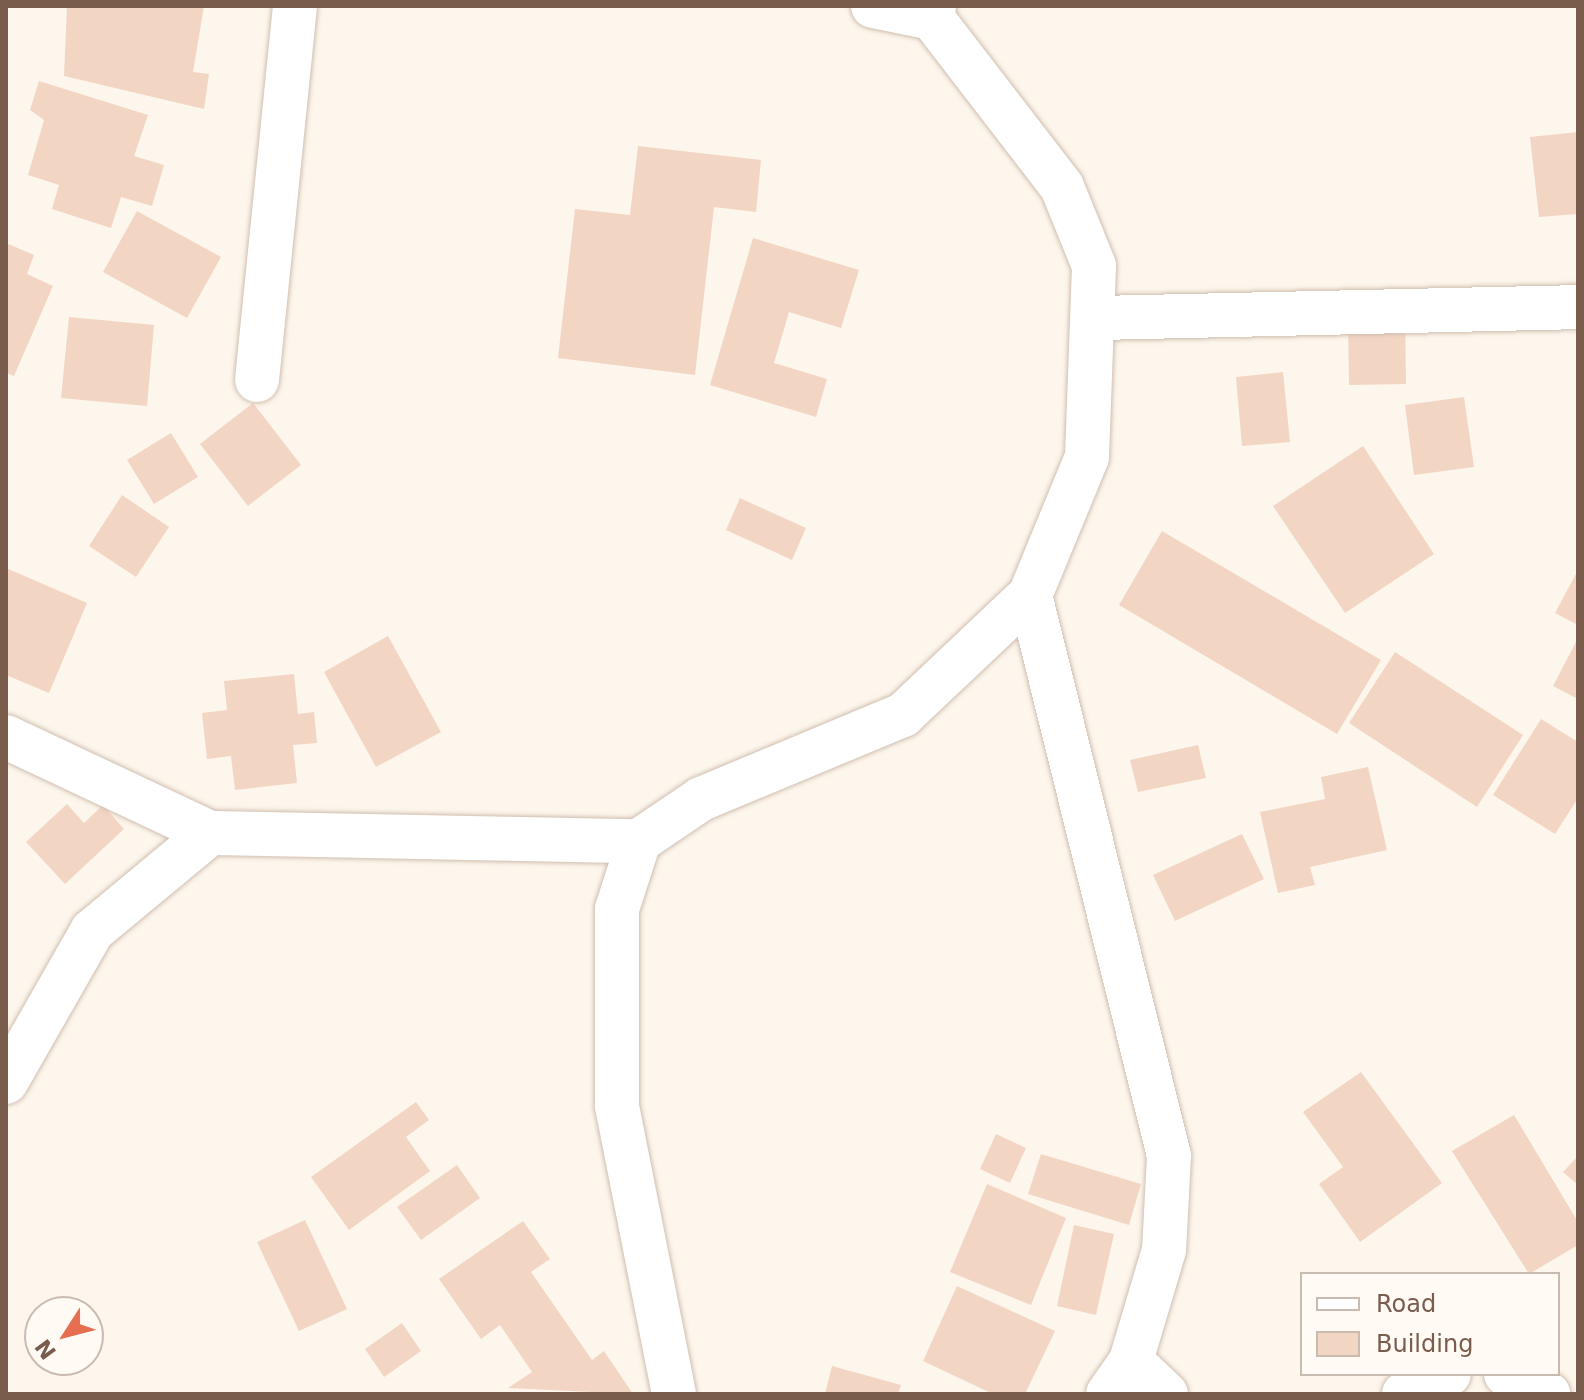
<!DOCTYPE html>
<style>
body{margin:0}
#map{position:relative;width:1584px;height:1400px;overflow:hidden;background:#fdf6ec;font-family:"DejaVu Sans",sans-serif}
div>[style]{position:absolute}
.building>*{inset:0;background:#f3d5c3}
.roads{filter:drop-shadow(0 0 2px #d1beb0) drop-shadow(0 0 2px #d1beb0)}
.street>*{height:44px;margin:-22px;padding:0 22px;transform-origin:22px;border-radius:22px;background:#fff}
span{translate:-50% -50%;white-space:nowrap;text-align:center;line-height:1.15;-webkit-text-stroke:6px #fffaf3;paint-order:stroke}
.frame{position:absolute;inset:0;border:8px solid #7a5c4d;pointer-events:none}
.legend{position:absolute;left:1300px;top:1272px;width:260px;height:104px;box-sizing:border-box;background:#fffaf3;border:2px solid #cabbb1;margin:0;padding:10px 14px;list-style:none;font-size:24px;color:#7a5c4d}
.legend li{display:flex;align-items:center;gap:16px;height:40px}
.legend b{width:40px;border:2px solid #cabbb1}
.north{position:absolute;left:24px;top:1296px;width:80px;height:80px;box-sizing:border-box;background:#fffaf3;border:2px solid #cabbb1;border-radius:50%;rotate:234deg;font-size:22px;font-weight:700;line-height:32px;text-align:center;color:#7a5c4d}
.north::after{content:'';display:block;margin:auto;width:28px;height:36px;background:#e76f51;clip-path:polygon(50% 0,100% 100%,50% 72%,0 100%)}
</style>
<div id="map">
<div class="building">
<div style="clip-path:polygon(67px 6px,204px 6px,193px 72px,209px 74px,204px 109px,64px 76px)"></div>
<div style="clip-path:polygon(39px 81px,148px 115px,134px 156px,164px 165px,152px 206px,121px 197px,111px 228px,52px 209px,59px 185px,28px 175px,44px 120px,30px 110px)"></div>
<div style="clip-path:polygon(1578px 132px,1578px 214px,1539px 217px,1530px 137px)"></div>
<div style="clip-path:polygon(638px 146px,761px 160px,756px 212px,714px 207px,695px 375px,558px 358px,575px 209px,630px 215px)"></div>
<div style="clip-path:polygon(137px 211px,221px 257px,187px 318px,103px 272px)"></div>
<div style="clip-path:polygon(753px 238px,859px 270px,841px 328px,789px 312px,774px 363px,827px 379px,816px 417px,710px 385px)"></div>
<div style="clip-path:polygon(6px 243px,34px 255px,27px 274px,53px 286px,14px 376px,6px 373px)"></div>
<div style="clip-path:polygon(69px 317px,154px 325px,147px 406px,61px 398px)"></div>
<div style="clip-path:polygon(1348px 318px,1405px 318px,1406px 384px,1349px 385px)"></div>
<div style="clip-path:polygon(1283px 372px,1290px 442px,1242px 446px,1236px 377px)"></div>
<div style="clip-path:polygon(1464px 397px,1474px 467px,1414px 475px,1405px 405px)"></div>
<div style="clip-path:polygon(253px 403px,301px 465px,248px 506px,200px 444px)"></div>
<div style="clip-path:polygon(171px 433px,198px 477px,154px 504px,127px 460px)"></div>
<div style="clip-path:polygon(1363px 446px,1434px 554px,1345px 613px,1273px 506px)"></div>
<div style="clip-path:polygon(122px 495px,169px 527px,136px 577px,89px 546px)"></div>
<div style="clip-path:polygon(740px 498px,806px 528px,792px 560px,726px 530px)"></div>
<div style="clip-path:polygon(1162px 531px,1381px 660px,1337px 734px,1119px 605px)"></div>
<div style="clip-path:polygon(6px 568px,87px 603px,49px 693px,6px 675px)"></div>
<div style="clip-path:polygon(1578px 570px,1578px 625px,1555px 613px)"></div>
<div style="clip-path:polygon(388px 636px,441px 732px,376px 767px,324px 672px)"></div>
<div style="clip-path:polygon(1578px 638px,1578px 699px,1553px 686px)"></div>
<div style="clip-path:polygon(1395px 652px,1523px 735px,1477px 807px,1349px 723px)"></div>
<div style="clip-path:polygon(294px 674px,298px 714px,314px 712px,317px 743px,293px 745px,297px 783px,235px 790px,231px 756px,207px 759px,202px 713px,227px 710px,224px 681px)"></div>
<div style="clip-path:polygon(1541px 719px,1578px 742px,1578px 798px,1555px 834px,1493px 795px)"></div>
<div style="clip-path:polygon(1198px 745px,1206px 778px,1138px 792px,1130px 760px)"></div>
<div style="clip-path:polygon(1368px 767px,1387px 850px,1310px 867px,1315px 885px,1278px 893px,1260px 812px,1325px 799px,1321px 777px)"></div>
<div style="clip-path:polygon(67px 804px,84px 823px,103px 805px,124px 829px,65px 884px,26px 842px)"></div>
<div style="clip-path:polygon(1242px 834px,1264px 879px,1175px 921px,1153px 875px)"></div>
<div style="clip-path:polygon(1361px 1072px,1442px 1183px,1360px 1242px,1319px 1184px,1343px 1167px,1303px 1112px)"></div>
<div style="clip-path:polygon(416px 1102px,429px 1120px,406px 1137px,430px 1171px,349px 1230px,311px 1177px)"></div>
<div style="clip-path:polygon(1514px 1115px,1578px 1222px,1578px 1245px,1529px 1274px,1452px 1151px)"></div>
<div style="clip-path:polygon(996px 1134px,1026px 1148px,1010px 1183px,980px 1169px)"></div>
<div style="clip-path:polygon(1041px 1154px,1141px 1184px,1129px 1225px,1028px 1194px)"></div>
<div style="clip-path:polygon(1578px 1156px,1578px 1185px,1563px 1172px)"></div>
<div style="clip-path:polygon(457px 1165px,480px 1198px,421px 1240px,397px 1207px)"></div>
<div style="clip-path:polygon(987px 1184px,1066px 1218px,1031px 1305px,950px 1272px)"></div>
<div style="clip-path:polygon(305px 1220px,347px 1309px,299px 1331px,257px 1242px)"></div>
<div style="clip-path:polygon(523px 1221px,550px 1259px,531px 1272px,592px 1360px,604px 1351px,633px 1394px,508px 1388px,532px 1372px,500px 1325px,481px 1339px,439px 1279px)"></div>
<div style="clip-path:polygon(1074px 1225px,1114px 1234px,1096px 1315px,1057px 1306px)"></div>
<div style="clip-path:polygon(957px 1286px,1055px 1331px,1025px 1394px,993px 1394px,923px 1361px)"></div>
<div style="clip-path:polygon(402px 1323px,421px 1351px,384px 1377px,365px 1349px)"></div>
<div style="clip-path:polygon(832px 1366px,901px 1385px,898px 1394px,825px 1394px)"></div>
</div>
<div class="roads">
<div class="street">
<div style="left:873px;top:6px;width:60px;rotate:11.5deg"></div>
<div style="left:934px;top:6px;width:12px;rotate:99deg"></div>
<div style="left:932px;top:18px;width:213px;rotate:52.4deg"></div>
<div style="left:1062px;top:187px;width:85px;rotate:67.9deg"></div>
<div style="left:1094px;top:266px;width:191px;rotate:92.1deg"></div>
<div style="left:1087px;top:457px;width:149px;rotate:112.4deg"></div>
<div style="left:1030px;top:595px;width:578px;rotate:76.08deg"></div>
<div style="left:1169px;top:1156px;width:94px;rotate:93deg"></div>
<div style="left:1164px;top:1250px;width:116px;rotate:106.6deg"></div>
<div style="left:1131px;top:1361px;width:40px;rotate:124.9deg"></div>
<div style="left:1098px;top:318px;width:480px;rotate:-1.3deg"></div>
<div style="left:257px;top:380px;width:376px;rotate:-84.2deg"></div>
<div style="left:6px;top:737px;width:225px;rotate:25.2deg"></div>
<div style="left:210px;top:833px;width:429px;rotate:1.1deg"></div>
<div style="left:6px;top:1082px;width:174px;rotate:-60.3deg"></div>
<div style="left:92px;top:931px;width:153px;rotate:-39.7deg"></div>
<div style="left:1131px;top:1361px;width:48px;rotate:43.3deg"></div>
<div style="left:1506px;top:1374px;width:47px;rotate:25.5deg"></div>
<div style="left:674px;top:1394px;width:294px;rotate:-101.2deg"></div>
<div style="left:617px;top:1106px;width:197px;rotate:-90deg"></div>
<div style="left:617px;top:909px;width:71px;rotate:-72.1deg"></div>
<div style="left:639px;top:841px;width:75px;rotate:-34.1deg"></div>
<div style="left:701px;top:799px;width:219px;rotate:-22.6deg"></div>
<div style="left:903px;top:715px;width:175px;rotate:-43.4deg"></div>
<div style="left:1404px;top:1394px;width:49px;rotate:-24deg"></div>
</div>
</div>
<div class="frame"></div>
<ul class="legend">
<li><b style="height:10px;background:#fff"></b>Road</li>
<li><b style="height:22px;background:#f3d5c3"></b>Building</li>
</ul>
<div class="north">N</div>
</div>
